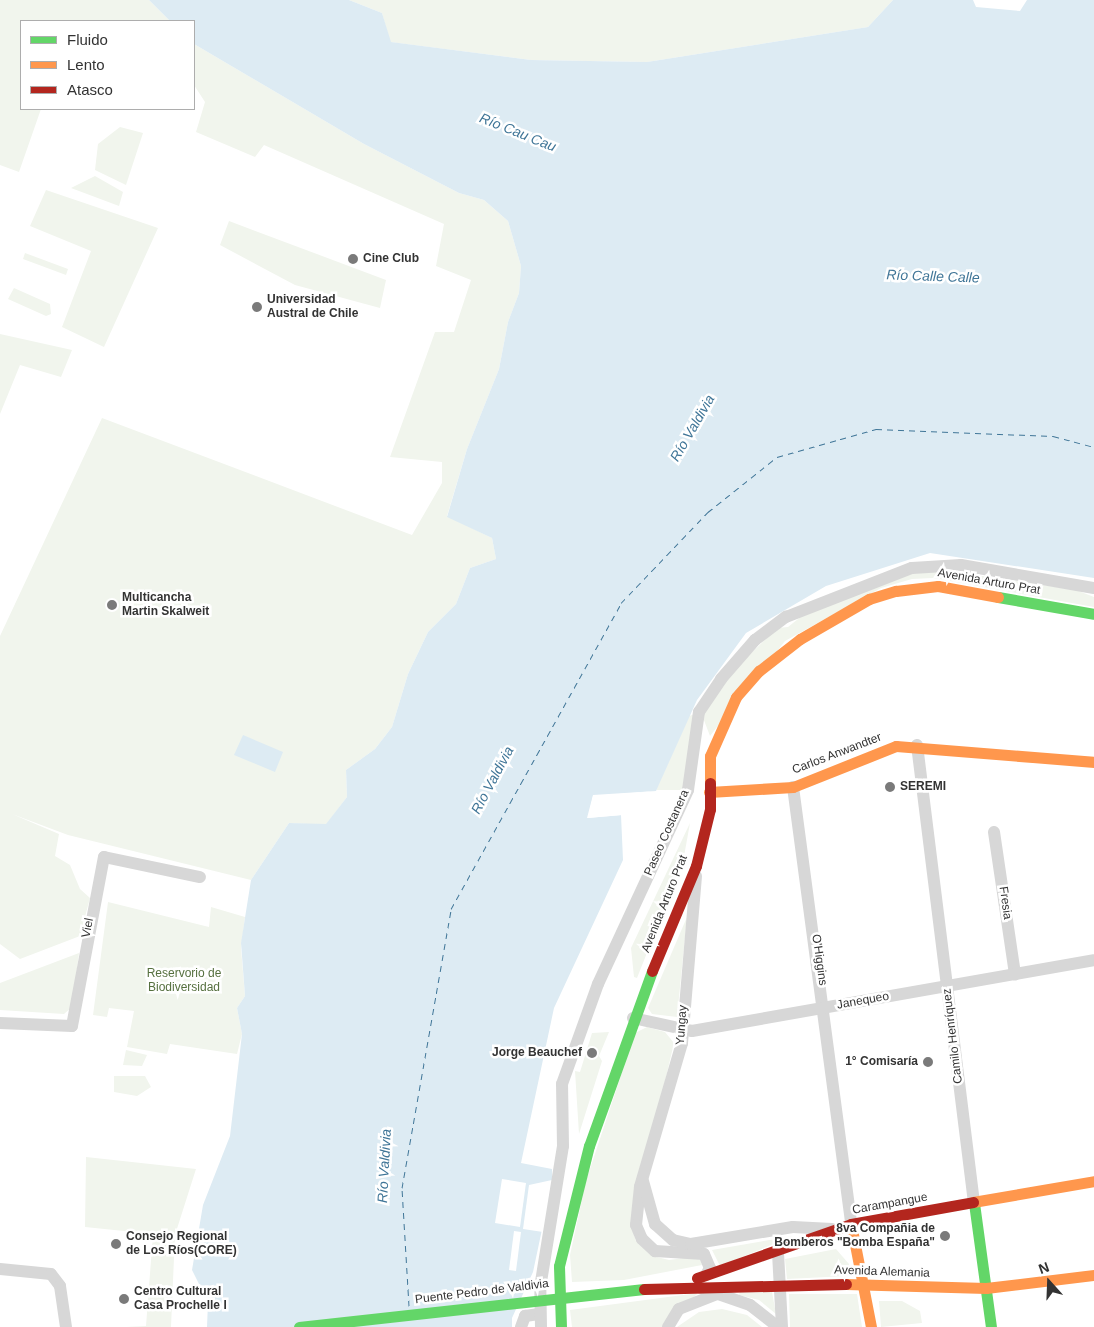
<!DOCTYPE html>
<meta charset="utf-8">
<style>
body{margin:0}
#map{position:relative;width:1094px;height:1327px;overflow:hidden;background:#fff;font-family:Helvetica,sans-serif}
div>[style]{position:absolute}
.green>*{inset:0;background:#f1f5ed}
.water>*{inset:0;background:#ddebf3}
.pier>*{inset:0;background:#fff}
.ferry>*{height:1px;margin-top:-0.5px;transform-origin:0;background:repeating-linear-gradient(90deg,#3f7597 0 6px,transparent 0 11px)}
.street>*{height:12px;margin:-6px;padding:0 6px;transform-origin:6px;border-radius:6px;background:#d7d7d7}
.fast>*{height:11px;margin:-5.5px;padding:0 5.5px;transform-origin:5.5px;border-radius:5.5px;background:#63d668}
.slow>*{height:11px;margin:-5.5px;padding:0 5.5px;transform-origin:5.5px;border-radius:5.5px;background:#ff974d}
.jam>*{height:11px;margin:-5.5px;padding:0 5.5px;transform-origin:5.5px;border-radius:5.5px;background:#b3261e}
.dots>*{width:14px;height:14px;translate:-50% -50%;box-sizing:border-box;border:2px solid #fff;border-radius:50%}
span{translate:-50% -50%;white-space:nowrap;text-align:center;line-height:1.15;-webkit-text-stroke:5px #fff;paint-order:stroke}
.poi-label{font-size:12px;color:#333;font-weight:700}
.left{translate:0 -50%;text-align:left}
.right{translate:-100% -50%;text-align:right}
.street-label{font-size:12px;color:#333}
.park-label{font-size:12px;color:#56703f}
.water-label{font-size:14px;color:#3f7597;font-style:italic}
.legend{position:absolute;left:20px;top:20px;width:175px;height:90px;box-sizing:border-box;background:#fff;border:1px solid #adadad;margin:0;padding:6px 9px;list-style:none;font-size:15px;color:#333}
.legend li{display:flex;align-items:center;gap:10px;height:25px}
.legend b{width:25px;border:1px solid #adadad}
.north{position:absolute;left:1024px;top:1257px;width:50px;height:50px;-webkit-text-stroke:4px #fff;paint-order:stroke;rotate:340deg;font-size:14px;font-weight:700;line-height:20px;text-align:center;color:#333}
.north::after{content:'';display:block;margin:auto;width:18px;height:22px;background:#333;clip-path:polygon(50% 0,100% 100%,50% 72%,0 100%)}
</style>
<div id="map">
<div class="green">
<div style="clip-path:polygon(0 0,149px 0,170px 21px,21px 21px,21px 109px,41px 109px,19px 172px,0 165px)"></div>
<div style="clip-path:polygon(349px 0,893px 0,868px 27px,647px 62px,531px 60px,390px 42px,382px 13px)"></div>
<div style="clip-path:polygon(194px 44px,364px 144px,459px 193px,484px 200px,508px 221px,521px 266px,519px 293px,508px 322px,499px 369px,467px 449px,447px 516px,492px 538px,496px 559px,470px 568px,456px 604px,428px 632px,408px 674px,392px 727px,375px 749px,346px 770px,347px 797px,326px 825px,289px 823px,251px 880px,68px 835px,12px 814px,59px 834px,55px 856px,70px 865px,80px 889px,90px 898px,80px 936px,20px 959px,0 944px,0 636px,102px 418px,412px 535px,442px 483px,442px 462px,390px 457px,435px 332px,454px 332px,471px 280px,436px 266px,444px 224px,264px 145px,255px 157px,196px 132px,205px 102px,194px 85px)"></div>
<div style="clip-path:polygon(120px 127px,143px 133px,126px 185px,95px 170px,98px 144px)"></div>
<div style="clip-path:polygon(95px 176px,123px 192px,119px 206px,71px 188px)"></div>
<div style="clip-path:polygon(46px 190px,158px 228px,104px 347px,62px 327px,91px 251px,30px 226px)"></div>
<div style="clip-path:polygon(229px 221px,386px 280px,380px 308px,295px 285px,220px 245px)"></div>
<div style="clip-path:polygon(25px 253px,68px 269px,66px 275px,23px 259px)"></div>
<div style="clip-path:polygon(14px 288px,50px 304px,51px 314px,46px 316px,8px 299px)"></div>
<div style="clip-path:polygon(0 334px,72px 350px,61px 377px,20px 365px,0 414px)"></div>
<div style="clip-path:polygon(935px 569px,1076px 590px,1094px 597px,1094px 607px,933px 578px,912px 579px,881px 588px,785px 641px,710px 736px,702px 715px,736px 668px,777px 628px,788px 627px,808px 611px,908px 573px)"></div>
<div style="clip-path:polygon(695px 714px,684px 790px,656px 790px,689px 716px)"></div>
<div style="clip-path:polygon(690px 823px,683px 862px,637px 978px,634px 977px,631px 948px)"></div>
<div style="clip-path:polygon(108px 902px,209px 927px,211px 907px,245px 917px,241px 948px,245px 996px,237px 1008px,242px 1034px,237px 1054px,170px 1044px,167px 1054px,127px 1047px,134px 1011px,109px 1008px,107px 1017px,93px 1015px)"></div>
<div style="clip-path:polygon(687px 917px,677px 1017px,652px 1014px,648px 1008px)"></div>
<div style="clip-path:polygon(79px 953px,72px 1007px,64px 1014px,0 1010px,0 983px)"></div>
<div style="clip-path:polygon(647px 1027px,665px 1032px,674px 1043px,631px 1226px,636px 1241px,653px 1256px,669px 1260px,699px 1256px,702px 1265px,624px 1280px,572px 1282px,570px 1255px,586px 1181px,635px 1033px)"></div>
<div style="clip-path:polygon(609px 1032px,599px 1056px,602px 1061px,579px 1134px,575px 1071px,580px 1072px,592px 1033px)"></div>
<div style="clip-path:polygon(126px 1050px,147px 1055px,142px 1066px,123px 1065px)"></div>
<div style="clip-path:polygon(114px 1076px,145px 1076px,151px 1087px,137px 1096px,114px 1092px)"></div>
<div style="clip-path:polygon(86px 1157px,196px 1169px,175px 1235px,171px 1327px,126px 1327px,146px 1326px,153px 1234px,85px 1227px)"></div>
<div style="clip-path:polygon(793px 1236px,720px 1266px,712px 1250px)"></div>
<div style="clip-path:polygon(836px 1249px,849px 1264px,847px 1276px,787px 1279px,785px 1259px)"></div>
<div style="clip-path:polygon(740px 1291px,772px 1292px,776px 1314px,759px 1300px,739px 1295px)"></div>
<div style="clip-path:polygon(698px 1293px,664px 1327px,572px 1327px,570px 1310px)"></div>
<div style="clip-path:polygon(789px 1294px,857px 1294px,862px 1327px,790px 1327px)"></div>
<div style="clip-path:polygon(879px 1301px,902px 1301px,920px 1311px,922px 1323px,881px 1327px)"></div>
<div style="clip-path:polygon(722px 1309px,747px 1315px,762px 1327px,677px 1327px,699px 1312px)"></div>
</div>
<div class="water">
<div style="clip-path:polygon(149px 0,349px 0,382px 13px,391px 42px,531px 60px,647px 62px,868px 27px,893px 0,973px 0,976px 7px,1020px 11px,1027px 0,1094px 0,1094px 578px,930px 553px,826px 586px,746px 633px,697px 700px,656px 791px,593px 796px,588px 818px,621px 815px,623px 860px,554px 1008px,521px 1163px,552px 1169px,552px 1182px,533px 1272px,512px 1318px,512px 1327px,207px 1327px,208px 1302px,192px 1270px,203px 1205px,230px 1136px,242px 1034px,237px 1008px,245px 996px,241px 943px,251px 880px,289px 823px,326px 824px,347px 797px,346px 770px,375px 749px,392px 727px,408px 674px,428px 632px,456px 604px,470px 568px,496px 559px,492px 538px,447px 517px,467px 449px,499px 369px,508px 322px,519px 293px,521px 266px,508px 221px,484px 200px,459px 193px,364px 144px,194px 44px,194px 21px,170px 21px)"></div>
<div style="clip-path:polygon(243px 735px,283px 752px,275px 772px,234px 755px)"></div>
</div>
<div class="pier">
<div style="clip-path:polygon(656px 791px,595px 798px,591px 815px,623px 815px,587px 818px,593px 795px)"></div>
<div style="clip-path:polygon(502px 1179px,526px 1183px,520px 1227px,495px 1223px)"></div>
<div style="clip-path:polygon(552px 1180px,543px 1232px,523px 1229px,529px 1185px)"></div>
<div style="clip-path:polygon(514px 1231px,521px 1232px,516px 1271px,509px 1270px)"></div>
</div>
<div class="ferry">
<div style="left:409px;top:1306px;width:118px;rotate:-93.4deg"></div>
<div style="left:402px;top:1188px;width:283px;rotate:-80deg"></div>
<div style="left:451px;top:909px;width:350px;rotate:-60.9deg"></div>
<div style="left:621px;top:603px;width:126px;rotate:-46.3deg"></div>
<div style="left:708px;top:512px;width:88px;rotate:-38.6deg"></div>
<div style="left:777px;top:457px;width:103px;rotate:-15.8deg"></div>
<div style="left:876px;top:429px;width:177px;rotate:2.3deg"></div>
<div style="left:1053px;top:436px;width:42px;rotate:15deg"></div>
</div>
<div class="street">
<div style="left:917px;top:745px;width:462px;rotate:82.9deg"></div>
<div style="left:793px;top:787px;width:441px;rotate:82.4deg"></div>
<div style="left:994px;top:832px;width:144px;rotate:81.6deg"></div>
<div style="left:696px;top:876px;width:168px;rotate:94.8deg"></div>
<div style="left:682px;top:1043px;width:150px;rotate:106.3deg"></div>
<div style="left:640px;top:1187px;width:38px;rotate:96deg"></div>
<div style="left:636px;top:1225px;width:15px;rotate:67deg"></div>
<div style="left:642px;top:1239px;width:18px;rotate:43deg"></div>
<div style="left:655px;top:1251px;width:49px;rotate:3.5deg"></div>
<div style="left:704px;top:1254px;width:15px;rotate:67deg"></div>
<div style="left:710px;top:1268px;width:8px;rotate:120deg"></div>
<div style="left:633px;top:1018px;width:60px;rotate:12.4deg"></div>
<div style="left:692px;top:1031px;width:408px;rotate:-10deg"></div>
<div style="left:0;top:1023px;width:72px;rotate:2.4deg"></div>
<div style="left:72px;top:1026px;width:172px;rotate:-79.3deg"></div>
<div style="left:104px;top:857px;width:98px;rotate:11.8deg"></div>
<div style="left:643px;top:1181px;width:45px;rotate:74.4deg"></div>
<div style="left:655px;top:1224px;width:24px;rotate:42deg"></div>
<div style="left:673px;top:1240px;width:18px;rotate:13deg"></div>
<div style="left:691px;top:1244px;width:103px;rotate:-9.5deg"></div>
<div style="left:793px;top:1227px;width:39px;rotate:3deg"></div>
<div style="left:778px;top:1253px;width:74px;rotate:86.9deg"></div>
<div style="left:0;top:1269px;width:51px;rotate:5.6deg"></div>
<div style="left:51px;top:1274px;width:15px;rotate:53deg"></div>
<div style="left:60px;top:1286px;width:41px;rotate:81.7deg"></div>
<div style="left:701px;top:1288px;width:52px;rotate:19.1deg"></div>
<div style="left:750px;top:1305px;width:36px;rotate:38deg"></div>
<div style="left:521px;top:1327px;width:12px;rotate:-70deg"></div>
<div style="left:525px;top:1316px;width:14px;rotate:-8deg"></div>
<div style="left:541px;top:1327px;width:39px;rotate:-91deg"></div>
<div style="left:540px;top:1288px;width:144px;rotate:-80.8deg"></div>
<div style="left:563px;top:1146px;width:62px;rotate:-90.9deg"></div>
<div style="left:562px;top:1084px;width:106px;rotate:-70.2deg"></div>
<div style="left:598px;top:984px;width:214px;rotate:-65.1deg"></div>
<div style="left:688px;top:790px;width:79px;rotate:-82deg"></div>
<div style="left:699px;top:712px;width:40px;rotate:-56deg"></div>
<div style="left:721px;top:679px;width:52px;rotate:-48.9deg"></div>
<div style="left:755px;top:640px;width:39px;rotate:-37deg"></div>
<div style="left:786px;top:617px;width:135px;rotate:-21.3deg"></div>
<div style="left:912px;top:568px;width:49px;rotate:-3.5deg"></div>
<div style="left:961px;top:565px;width:135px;rotate:9.8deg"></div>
<div style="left:668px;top:1327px;width:21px;rotate:-59deg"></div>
<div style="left:679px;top:1309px;width:41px;rotate:-21.5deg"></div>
</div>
<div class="fast">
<div style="left:998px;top:597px;width:97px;rotate:10deg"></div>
<div style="left:974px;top:1203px;width:125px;rotate:82.2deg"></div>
<div style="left:299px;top:1327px;width:347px;rotate:-6.3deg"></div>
<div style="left:561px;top:1327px;width:61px;rotate:-91.9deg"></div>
<div style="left:559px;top:1266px;width:124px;rotate:-76deg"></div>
<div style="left:589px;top:1146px;width:186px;rotate:-70.2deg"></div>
</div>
<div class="slow">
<div style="left:710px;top:783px;width:27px;rotate:-90deg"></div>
<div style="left:710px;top:756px;width:64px;rotate:-66.2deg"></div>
<div style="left:736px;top:697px;width:35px;rotate:-49deg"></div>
<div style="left:759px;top:671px;width:52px;rotate:-38deg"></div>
<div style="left:800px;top:639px;width:80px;rotate:-30.1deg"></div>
<div style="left:869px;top:599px;width:28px;rotate:-17deg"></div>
<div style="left:896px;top:591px;width:42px;rotate:-6.8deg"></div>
<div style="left:938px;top:586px;width:61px;rotate:10.4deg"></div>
<div style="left:709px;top:792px;width:84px;rotate:-3.4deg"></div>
<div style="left:793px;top:787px;width:111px;rotate:-21.7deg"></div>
<div style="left:896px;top:746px;width:199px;rotate:4.6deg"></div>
<div style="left:973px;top:1202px;width:123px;rotate:-9.8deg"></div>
<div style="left:851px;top:1224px;width:105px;rotate:79deg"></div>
<div style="left:846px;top:1284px;width:140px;rotate:1.6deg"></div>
<div style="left:986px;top:1288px;width:109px;rotate:-6.9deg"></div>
</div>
<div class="jam">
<div style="left:652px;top:971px;width:114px;rotate:-67.3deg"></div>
<div style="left:696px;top:866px;width:59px;rotate:-76.2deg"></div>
<div style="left:710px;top:809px;width:26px;rotate:-90deg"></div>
<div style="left:697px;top:1278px;width:163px;rotate:-19.3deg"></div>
<div style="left:851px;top:1224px;width:124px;rotate:-10.2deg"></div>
<div style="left:644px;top:1289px;width:202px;rotate:-1.4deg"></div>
</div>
<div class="dots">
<div style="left:353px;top:259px;background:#7a7a7a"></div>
<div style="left:257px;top:307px;background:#7a7a7a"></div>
<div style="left:112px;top:605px;background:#7a7a7a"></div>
<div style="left:890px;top:787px;background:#7a7a7a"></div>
<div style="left:592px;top:1053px;background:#7a7a7a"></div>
<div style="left:928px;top:1062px;background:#7a7a7a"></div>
<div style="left:945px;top:1236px;background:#7a7a7a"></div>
<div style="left:116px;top:1244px;background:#7a7a7a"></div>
<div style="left:124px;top:1299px;background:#7a7a7a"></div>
</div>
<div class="poi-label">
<span class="left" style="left:363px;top:259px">Cine Club</span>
<span class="left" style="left:267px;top:307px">Universidad<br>Austral de Chile</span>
<span class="left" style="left:122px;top:605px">Multicancha<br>Martin Skalweit</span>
<span class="left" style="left:900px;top:787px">SEREMI</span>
<span class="right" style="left:582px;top:1053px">Jorge Beauchef</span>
<span class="right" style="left:918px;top:1062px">1° Comisaría</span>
<span class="right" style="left:935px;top:1236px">8va Compañia de<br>Bomberos "Bomba España"</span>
<span class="left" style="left:126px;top:1244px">Consejo Regional<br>de Los Ríos(CORE)</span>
<span class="left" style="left:134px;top:1299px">Centro Cultural<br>Casa Prochelle I</span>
</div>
<div class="street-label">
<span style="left:989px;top:582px;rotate:10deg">Avenida Arturo Prat</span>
<span style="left:837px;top:754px;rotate:-21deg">Carlos Anwandter</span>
<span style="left:667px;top:833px;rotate:-66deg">Paseo Costanera</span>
<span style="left:1005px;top:903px;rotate:82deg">Fresia</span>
<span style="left:665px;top:904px;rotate:-68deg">Avenida Arturo Prat</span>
<span style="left:88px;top:928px;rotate:-79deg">Viel</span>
<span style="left:819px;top:960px;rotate:82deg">O'Higgins</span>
<span style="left:863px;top:1001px;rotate:-10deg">Janequeo</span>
<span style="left:682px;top:1025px;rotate:-86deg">Yungay</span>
<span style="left:953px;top:1036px;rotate:-97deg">Camilo Henríquez</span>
<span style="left:890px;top:1204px;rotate:-10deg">Carampangue</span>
<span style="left:882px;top:1272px;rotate:2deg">Avenida Alemania</span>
<span style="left:482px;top:1292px;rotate:-7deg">Puente Pedro de Valdivia</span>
</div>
<div class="park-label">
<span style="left:184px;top:981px">Reservorio de<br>Biodiversidad</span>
</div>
<div class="water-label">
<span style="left:518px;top:132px;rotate:22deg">Río Cau Cau</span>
<span style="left:933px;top:276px;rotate:2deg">Río Calle Calle</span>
<span style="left:692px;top:428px;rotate:-60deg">Río Valdivia</span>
<span style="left:492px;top:780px;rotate:-62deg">Río Valdivia</span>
<span style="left:384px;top:1166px;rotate:-87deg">Río Valdivia</span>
</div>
<ul class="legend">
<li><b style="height:6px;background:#63d668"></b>Fluido</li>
<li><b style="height:6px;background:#ff974d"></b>Lento</li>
<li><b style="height:6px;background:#b3261e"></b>Atasco</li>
</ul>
<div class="north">N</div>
</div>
